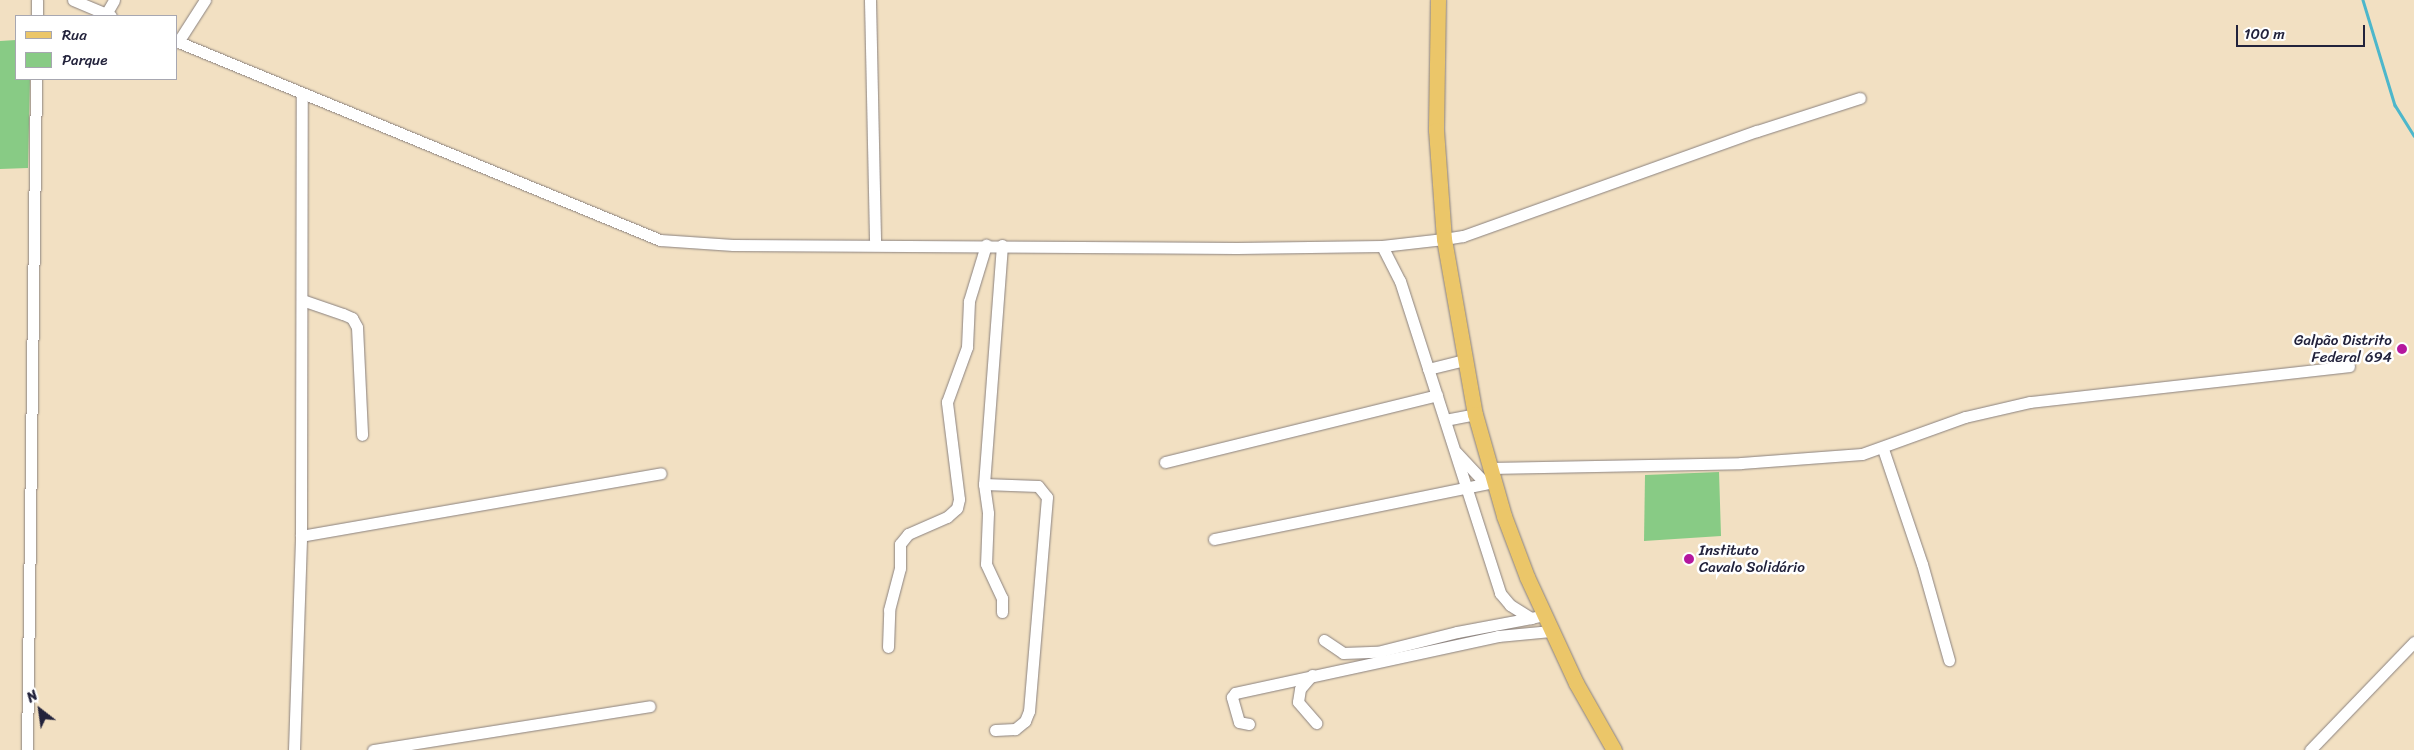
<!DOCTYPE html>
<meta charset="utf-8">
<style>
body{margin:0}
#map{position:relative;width:2414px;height:750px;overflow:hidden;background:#f2e0c2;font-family:Sriracha,sans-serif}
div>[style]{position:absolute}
.green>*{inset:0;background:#88cb85}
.stream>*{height:2.5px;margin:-1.25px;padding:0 1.25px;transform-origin:1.25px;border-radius:1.25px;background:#4db7cb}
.roads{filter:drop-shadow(0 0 1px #8a817e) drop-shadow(0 0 1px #8a817e)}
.minor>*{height:11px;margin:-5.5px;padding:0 5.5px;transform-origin:5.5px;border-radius:5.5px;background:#fff}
.major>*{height:15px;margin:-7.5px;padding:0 7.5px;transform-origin:7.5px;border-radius:7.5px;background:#ebc669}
.dots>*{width:14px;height:14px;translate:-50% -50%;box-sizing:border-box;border:2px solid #fff;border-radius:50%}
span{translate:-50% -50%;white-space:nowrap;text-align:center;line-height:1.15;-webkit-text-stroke:5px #fff;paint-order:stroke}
.poi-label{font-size:15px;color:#22223b}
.right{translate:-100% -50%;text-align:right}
.left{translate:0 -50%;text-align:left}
.legend{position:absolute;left:15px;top:15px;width:162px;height:65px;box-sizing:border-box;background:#fff;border:1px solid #a7a7b1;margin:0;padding:6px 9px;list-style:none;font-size:15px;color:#22223b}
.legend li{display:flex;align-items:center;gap:10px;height:25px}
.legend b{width:25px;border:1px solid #a7a7b1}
.north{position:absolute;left:15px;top:685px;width:50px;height:50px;-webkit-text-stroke:4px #fff;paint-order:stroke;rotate:330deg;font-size:14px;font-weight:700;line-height:20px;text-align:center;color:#22223b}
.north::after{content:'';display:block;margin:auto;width:18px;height:22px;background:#22223b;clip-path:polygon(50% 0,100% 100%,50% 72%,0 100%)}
.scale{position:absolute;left:2236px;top:25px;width:129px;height:22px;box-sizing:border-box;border:2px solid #22223b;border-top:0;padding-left:6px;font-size:15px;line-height:18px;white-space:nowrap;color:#22223b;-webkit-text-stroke:4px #fff;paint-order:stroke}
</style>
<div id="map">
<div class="green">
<div style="clip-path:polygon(16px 40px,16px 79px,30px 79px,28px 168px,0 169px,0 41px)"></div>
<div style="clip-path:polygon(1719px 472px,1721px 536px,1644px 541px,1645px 475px)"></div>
</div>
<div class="stream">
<div style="left:2363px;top:0;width:110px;rotate:73.1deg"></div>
<div style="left:2395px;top:105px;width:36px;rotate:58deg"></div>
</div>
<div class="roads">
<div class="minor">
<div style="left:73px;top:0;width:41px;rotate:22.8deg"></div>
<div style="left:870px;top:0;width:245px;rotate:88.8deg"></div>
<div style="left:106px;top:14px;width:16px;rotate:-60deg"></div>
<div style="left:37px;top:16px;width:16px;rotate:-90deg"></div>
<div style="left:176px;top:41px;width:523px;rotate:22.35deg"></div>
<div style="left:660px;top:240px;width:73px;rotate:3.9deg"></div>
<div style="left:733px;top:245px;width:504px;rotate:0.34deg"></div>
<div style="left:1237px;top:248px;width:145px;rotate:-0.8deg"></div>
<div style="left:1382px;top:246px;width:62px;rotate:-6.4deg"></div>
<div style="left:1444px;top:239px;width:19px;rotate:-9deg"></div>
<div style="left:1463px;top:236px;width:312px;rotate:-19.7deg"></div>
<div style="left:1757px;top:131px;width:108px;rotate:-17.8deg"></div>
<div style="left:178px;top:42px;width:50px;rotate:-57.3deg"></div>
<div style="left:1002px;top:245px;width:240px;rotate:94.3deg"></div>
<div style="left:984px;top:484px;width:29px;rotate:82deg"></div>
<div style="left:988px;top:513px;width:51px;rotate:92.2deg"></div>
<div style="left:986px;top:564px;width:38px;rotate:65deg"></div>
<div style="left:1002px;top:598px;width:14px;rotate:90deg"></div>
<div style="left:1382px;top:246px;width:39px;rotate:63deg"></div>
<div style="left:1400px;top:281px;width:328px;rotate:72.2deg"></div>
<div style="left:1500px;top:593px;width:16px;rotate:50deg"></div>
<div style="left:1510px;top:605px;width:25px;rotate:32deg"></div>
<div style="left:1531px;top:618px;width:13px;rotate:-13deg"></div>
<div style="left:302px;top:300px;width:43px;rotate:18.9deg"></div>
<div style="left:343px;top:314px;width:10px;rotate:24deg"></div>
<div style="left:352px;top:318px;width:10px;rotate:61deg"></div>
<div style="left:357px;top:327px;width:108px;rotate:87.3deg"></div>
<div style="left:1428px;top:369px;width:37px;rotate:-14deg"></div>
<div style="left:1445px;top:420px;width:31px;rotate:-11deg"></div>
<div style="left:1883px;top:449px;width:121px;rotate:71.3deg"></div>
<div style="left:1922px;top:564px;width:100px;rotate:74.3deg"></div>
<div style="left:1456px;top:452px;width:42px;rotate:46.9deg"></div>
<div style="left:1165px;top:462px;width:280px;rotate:-13.8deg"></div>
<div style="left:1490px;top:468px;width:251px;rotate:-1.1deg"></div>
<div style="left:1741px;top:463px;width:121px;rotate:-4.3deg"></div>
<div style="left:1862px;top:454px;width:109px;rotate:-19.8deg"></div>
<div style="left:1965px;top:417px;width:67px;rotate:-13deg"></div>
<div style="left:2030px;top:402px;width:321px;rotate:-6.4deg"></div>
<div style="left:984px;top:484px;width:54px;rotate:2.1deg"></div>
<div style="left:1038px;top:486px;width:14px;rotate:51deg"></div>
<div style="left:1047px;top:497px;width:215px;rotate:94.8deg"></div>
<div style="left:1029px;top:711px;width:11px;rotate:112deg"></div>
<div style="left:1025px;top:721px;width:13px;rotate:141deg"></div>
<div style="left:1015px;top:729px;width:20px;rotate:177deg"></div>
<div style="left:301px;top:536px;width:365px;rotate:-9.9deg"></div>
<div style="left:1214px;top:539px;width:287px;rotate:-11.5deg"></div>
<div style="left:1324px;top:640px;width:23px;rotate:34deg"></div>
<div style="left:1343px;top:653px;width:34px;rotate:-2deg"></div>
<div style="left:1377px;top:652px;width:82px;rotate:-14deg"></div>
<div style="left:1457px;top:632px;width:75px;rotate:-10.7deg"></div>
<div style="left:888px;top:647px;width:37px;rotate:-88deg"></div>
<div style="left:889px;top:610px;width:43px;rotate:-75.3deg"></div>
<div style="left:900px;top:568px;width:24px;rotate:-90deg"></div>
<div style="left:900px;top:544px;width:13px;rotate:-51deg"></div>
<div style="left:908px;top:534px;width:43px;rotate:-23.6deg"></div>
<div style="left:947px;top:517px;width:13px;rotate:-42deg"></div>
<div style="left:957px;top:508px;width:9px;rotate:-77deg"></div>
<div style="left:959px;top:499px;width:98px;rotate:-97.1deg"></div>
<div style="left:947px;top:402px;width:59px;rotate:-70deg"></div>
<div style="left:967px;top:347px;width:46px;rotate:-87.5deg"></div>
<div style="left:969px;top:301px;width:59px;rotate:-73.1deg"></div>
<div style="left:1312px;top:675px;width:18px;rotate:131deg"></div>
<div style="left:1300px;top:689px;width:13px;rotate:99deg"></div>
<div style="left:1298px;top:702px;width:28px;rotate:49deg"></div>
<div style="left:1249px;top:724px;width:10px;rotate:-169deg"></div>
<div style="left:1239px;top:722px;width:26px;rotate:-106deg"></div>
<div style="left:1232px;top:697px;width:5px;rotate:-53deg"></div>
<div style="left:1235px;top:693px;width:269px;rotate:-12.2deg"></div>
<div style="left:1498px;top:636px;width:53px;rotate:-5.4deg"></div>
<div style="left:27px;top:750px;width:671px;rotate:-89.23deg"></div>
<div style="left:294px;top:750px;width:214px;rotate:-88.1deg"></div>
<div style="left:301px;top:536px;width:443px;rotate:-89.9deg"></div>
<div style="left:373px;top:750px;width:280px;rotate:-9deg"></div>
<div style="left:2310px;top:750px;width:150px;rotate:-46.1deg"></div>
</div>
<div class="major">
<div style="left:1438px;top:0;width:130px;rotate:90.9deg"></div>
<div style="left:1436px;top:130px;width:109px;rotate:85.8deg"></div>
<div style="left:1444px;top:239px;width:178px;rotate:80deg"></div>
<div style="left:1475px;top:414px;width:106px;rotate:74.1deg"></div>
<div style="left:1504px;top:516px;width:65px;rotate:69.3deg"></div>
<div style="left:1527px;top:577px;width:117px;rotate:65.2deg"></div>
<div style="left:1576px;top:683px;width:77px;rotate:60.4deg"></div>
</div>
</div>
<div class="dots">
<div style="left:2402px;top:349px;background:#b5179e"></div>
<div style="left:1689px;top:559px;background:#b5179e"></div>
</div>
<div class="poi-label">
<span class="right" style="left:2392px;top:349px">Galpão Distrito<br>Federal 694</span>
<span class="left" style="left:1699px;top:559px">Instituto<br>Cavalo Solidário</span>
</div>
<ul class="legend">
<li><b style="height:6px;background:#ebc669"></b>Rua</li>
<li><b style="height:14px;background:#88cb85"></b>Parque</li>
</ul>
<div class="north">N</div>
<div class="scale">100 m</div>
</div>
